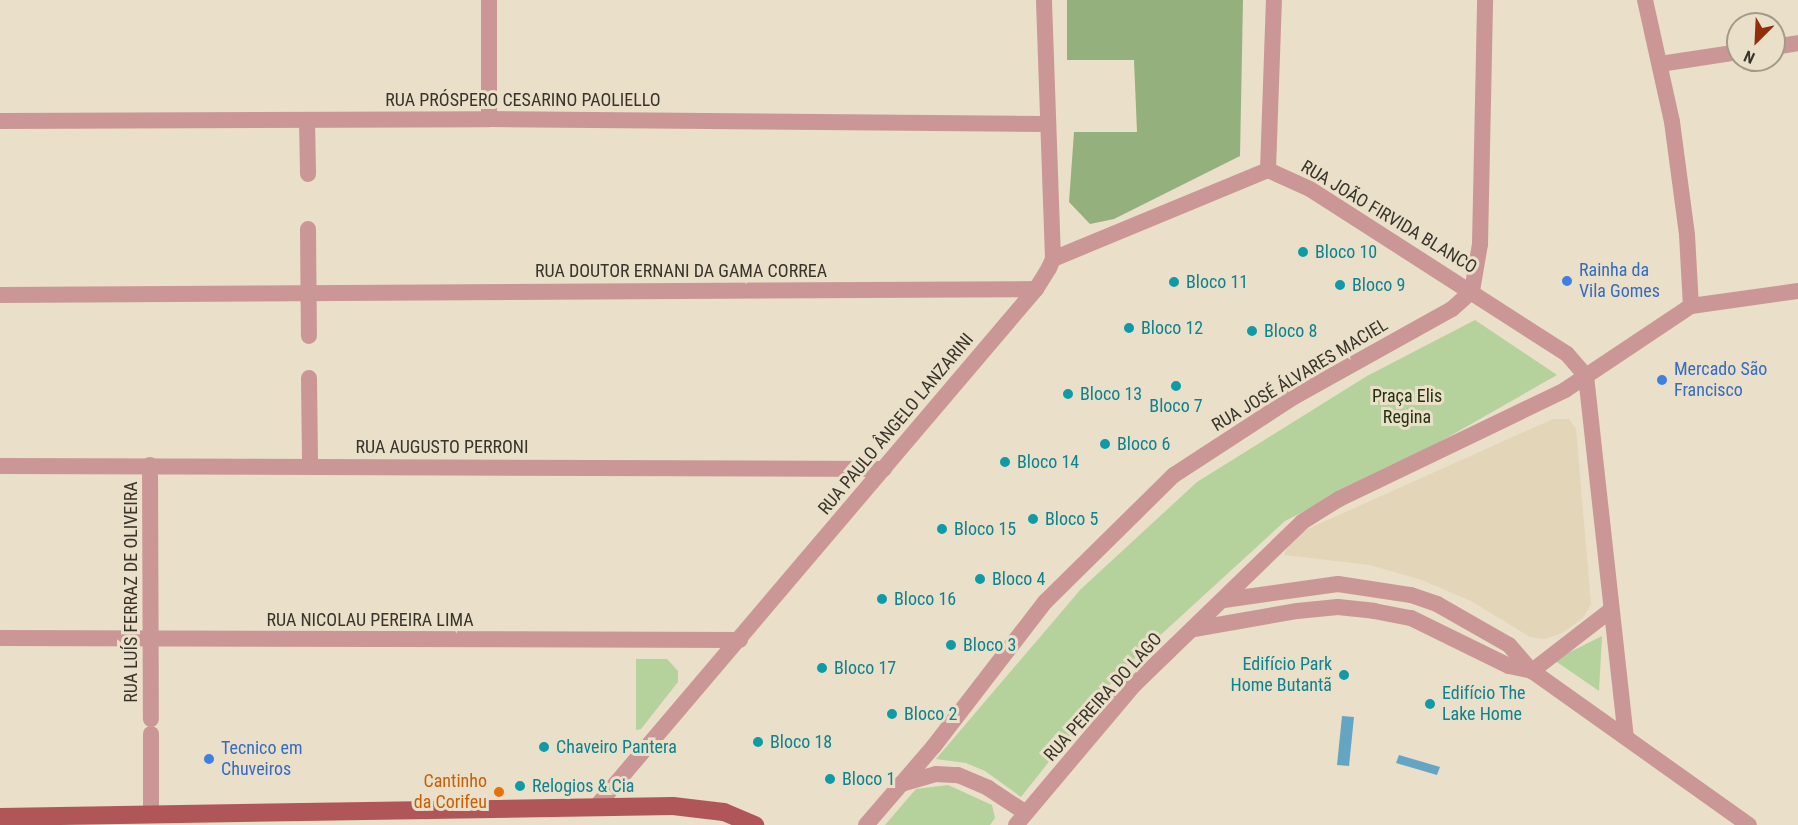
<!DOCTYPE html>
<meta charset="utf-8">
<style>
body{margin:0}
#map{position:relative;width:1798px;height:825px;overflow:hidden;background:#eadfc8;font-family:"Roboto Condensed",sans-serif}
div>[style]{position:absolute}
.built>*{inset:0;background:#e3d5b7}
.green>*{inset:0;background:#b5d29d}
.forest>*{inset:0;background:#94b17d}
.water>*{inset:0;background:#65a5c4}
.street>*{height:16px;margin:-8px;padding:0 8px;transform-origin:8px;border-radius:8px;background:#cb9796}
.primary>*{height:18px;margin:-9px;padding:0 9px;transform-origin:9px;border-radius:9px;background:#b15658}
.dots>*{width:16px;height:16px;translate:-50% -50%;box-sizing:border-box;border:3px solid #eadfc8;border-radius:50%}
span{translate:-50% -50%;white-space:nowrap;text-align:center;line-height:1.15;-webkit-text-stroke:6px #eadfc8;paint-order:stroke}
.street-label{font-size:18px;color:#39352c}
.culture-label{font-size:18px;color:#0d838f}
.left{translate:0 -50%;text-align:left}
.right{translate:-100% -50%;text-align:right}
.shop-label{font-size:18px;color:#366cbe}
.park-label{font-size:18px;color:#21340d}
.food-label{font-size:18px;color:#c56008}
.north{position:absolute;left:1726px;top:12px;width:60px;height:60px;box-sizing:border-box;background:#eadfc8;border:2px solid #a39b8a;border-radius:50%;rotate:204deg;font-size:16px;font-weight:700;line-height:24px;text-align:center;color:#39352c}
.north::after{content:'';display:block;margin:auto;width:21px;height:27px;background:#942d0b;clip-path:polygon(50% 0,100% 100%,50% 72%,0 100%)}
</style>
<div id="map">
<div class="built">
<div style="clip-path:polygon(1553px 419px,1569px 419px,1576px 429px,1591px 604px,1583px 618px,1562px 633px,1545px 639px,1530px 637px,1471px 601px,1422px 580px,1370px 565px,1284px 555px,1292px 536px)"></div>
</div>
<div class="green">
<div style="clip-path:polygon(1475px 320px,1557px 375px,1429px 448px,1285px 521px,1120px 672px,1021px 797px,985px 771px,966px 763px,936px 759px,1081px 589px,1197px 482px,1367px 376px)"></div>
<div style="clip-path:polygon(1602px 636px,1599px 691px,1554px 660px)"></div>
<div style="clip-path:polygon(636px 659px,667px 659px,678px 671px,678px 682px,641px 729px,636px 730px)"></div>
<div style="clip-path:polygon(948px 785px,992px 805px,995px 818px,990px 825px,885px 825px,916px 789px)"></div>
</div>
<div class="forest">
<div style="clip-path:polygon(1067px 0,1243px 0,1240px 156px,1114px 219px,1090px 224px,1069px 202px,1074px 132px,1137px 132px,1134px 60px,1067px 60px)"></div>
</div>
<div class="water">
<div style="clip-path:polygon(1342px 716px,1354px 717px,1349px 766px,1337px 765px)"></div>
<div style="clip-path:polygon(1399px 755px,1440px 767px,1437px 775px,1396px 763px)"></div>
</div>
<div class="street">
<div style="left:489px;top:0;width:119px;rotate:90deg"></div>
<div style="left:1645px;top:0;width:125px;rotate:77.5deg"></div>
<div style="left:1672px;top:122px;width:114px;rotate:82.4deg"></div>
<div style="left:1687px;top:235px;width:71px;rotate:86.8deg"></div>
<div style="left:1774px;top:47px;width:24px;rotate:-9deg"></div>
<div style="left:1660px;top:64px;width:79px;rotate:-8.7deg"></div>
<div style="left:307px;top:120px;width:54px;rotate:88.9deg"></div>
<div style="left:0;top:121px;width:489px;rotate:-0.2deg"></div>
<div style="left:489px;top:119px;width:558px;rotate:0.51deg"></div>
<div style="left:1268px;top:170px;width:170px;rotate:-88deg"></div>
<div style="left:308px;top:229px;width:107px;rotate:89.5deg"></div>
<div style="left:1053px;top:259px;width:233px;rotate:-22.5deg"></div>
<div style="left:1268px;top:170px;width:46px;rotate:24.3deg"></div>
<div style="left:1310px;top:189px;width:305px;rotate:32.7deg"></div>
<div style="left:1567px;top:354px;width:29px;rotate:49deg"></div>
<div style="left:1586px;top:376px;width:362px;rotate:83.7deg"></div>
<div style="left:0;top:295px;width:1036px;rotate:-0.33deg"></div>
<div style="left:309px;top:378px;width:87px;rotate:89.3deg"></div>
<div style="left:150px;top:465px;width:254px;rotate:89.8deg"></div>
<div style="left:0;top:466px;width:884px;rotate:0.19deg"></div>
<div style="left:1224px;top:600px;width:115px;rotate:-8deg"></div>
<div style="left:1338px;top:584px;width:74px;rotate:8.6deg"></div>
<div style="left:1411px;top:595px;width:28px;rotate:19deg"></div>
<div style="left:1437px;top:604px;width:83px;rotate:29.7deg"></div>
<div style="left:1509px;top:645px;width:35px;rotate:49deg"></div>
<div style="left:1532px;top:671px;width:266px;rotate:35.4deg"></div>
<div style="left:1194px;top:629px;width:105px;rotate:-9.9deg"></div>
<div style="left:1297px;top:611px;width:41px;rotate:-5.6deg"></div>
<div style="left:1338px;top:607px;width:36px;rotate:6deg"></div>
<div style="left:1374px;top:611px;width:38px;rotate:11deg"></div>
<div style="left:1411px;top:618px;width:109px;rotate:26.1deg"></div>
<div style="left:1509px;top:666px;width:24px;rotate:12deg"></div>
<div style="left:1532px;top:671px;width:100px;rotate:-37.7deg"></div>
<div style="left:0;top:638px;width:740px;rotate:0.15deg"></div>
<div style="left:151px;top:734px;width:81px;rotate:90deg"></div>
<div style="left:901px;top:784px;width:36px;rotate:-16deg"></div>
<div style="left:936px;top:774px;width:22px;rotate:3deg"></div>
<div style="left:958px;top:775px;width:33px;rotate:23deg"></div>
<div style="left:988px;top:788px;width:45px;rotate:33.3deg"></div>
<div style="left:595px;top:808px;width:681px;rotate:-49.65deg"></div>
<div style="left:1036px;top:289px;width:25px;rotate:-58deg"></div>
<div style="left:1049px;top:268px;width:10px;rotate:-66deg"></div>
<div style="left:1053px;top:259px;width:259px;rotate:-92deg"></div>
<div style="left:866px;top:825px;width:104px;rotate:-49.3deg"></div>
<div style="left:934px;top:746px;width:182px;rotate:-52.4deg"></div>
<div style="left:1045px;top:602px;width:181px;rotate:-44.6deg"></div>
<div style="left:1174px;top:475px;width:141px;rotate:-33.1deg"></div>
<div style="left:1292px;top:398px;width:183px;rotate:-29.1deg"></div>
<div style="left:1452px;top:309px;width:27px;rotate:-42deg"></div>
<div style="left:1472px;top:291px;width:48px;rotate:-80.3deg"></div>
<div style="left:1480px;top:244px;width:244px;rotate:-88.8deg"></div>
<div style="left:1016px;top:825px;width:183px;rotate:-49.9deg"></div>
<div style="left:1134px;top:685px;width:234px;rotate:-44.1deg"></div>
<div style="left:1302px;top:522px;width:44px;rotate:-31.9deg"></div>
<div style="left:1339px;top:499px;width:251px;rotate:-25.7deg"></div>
<div style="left:1565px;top:390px;width:151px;rotate:-33.7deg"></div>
<div style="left:1691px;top:306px;width:108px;rotate:-8deg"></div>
</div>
<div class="primary">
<div style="left:0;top:817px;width:673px;rotate:-0.94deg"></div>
<div style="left:673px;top:806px;width:51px;rotate:6.7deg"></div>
<div style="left:724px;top:812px;width:34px;rotate:23deg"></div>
</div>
<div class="dots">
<div style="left:1303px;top:252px;background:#0f9aa8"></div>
<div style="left:1567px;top:281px;background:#3f7fe0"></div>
<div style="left:1174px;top:282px;background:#0f9aa8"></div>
<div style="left:1340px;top:285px;background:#0f9aa8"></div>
<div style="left:1129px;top:328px;background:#0f9aa8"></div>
<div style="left:1252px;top:331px;background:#0f9aa8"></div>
<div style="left:1662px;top:380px;background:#3f7fe0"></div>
<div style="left:1176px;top:386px;background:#0f9aa8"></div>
<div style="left:1068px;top:394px;background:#0f9aa8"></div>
<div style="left:1105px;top:444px;background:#0f9aa8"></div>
<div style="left:1005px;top:462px;background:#0f9aa8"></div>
<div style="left:1033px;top:519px;background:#0f9aa8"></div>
<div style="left:942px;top:529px;background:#0f9aa8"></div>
<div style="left:980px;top:579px;background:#0f9aa8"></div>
<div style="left:882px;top:599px;background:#0f9aa8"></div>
<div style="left:951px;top:645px;background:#0f9aa8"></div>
<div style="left:822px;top:668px;background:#0f9aa8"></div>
<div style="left:1344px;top:675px;background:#0f9aa8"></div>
<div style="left:1430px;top:704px;background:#0f9aa8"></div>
<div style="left:892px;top:714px;background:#0f9aa8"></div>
<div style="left:758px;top:742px;background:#0f9aa8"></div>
<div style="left:544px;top:747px;background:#0f9aa8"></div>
<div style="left:209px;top:759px;background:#3f7fe0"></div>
<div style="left:830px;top:779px;background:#0f9aa8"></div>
<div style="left:520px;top:786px;background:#0f9aa8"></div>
<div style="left:499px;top:792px;background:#e8710a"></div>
</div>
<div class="street-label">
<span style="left:523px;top:100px">RUA PRÓSPERO CESARINO PAOLIELLO</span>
<span style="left:1389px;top:217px;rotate:31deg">RUA JOÃO FIRVIDA BLANCO</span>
<span style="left:681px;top:271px">RUA DOUTOR ERNANI DA GAMA CORREA</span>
<span style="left:1300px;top:375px;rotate:-31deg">RUA JOSÉ ÁLVARES MACIEL</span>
<span style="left:896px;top:424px;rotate:-50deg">RUA PAULO ÂNGELO LANZARINI</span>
<span style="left:442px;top:447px">RUA AUGUSTO PERRONI</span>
<span style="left:131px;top:592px;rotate:-90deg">RUA LUÍS FERRAZ DE OLIVEIRA</span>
<span style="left:370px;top:620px">RUA NICOLAU PEREIRA LIMA</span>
<span style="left:1103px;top:697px;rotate:-48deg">RUA PEREIRA DO LAGO</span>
</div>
<div class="culture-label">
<span class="left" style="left:1315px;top:252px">Bloco 10</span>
<span class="left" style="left:1186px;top:282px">Bloco 11</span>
<span class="left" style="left:1352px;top:285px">Bloco 9</span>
<span class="left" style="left:1141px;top:328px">Bloco 12</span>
<span class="left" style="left:1264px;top:331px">Bloco 8</span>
<span class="left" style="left:1080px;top:394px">Bloco 13</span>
<span style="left:1176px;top:406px">Bloco 7</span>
<span class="left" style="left:1117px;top:444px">Bloco 6</span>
<span class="left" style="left:1017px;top:462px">Bloco 14</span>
<span class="left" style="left:1045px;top:519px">Bloco 5</span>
<span class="left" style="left:954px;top:529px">Bloco 15</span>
<span class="left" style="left:992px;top:579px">Bloco 4</span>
<span class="left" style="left:894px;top:599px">Bloco 16</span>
<span class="left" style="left:963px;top:645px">Bloco 3</span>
<span class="right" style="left:1332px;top:675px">Edifício Park<br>Home Butantã</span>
<span class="left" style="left:834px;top:668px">Bloco 17</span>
<span class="left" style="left:1442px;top:704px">Edifício The<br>Lake Home</span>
<span class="left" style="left:904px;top:714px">Bloco 2</span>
<span class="left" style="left:770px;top:742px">Bloco 18</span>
<span class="left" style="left:556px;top:747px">Chaveiro Pantera</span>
<span class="left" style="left:842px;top:779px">Bloco 1</span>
<span class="left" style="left:532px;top:786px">Relogios &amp; Cia</span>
</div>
<div class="shop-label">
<span class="left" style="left:1579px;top:281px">Rainha da<br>Vila Gomes</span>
<span class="left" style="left:1674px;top:380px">Mercado São<br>Francisco</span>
<span class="left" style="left:221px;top:759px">Tecnico em<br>Chuveiros</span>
</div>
<div class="park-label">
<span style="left:1407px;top:407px">Praça Elis<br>Regina</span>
</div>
<div class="food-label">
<span class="right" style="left:487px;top:792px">Cantinho<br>da Corifeu</span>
</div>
<div class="north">N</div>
</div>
